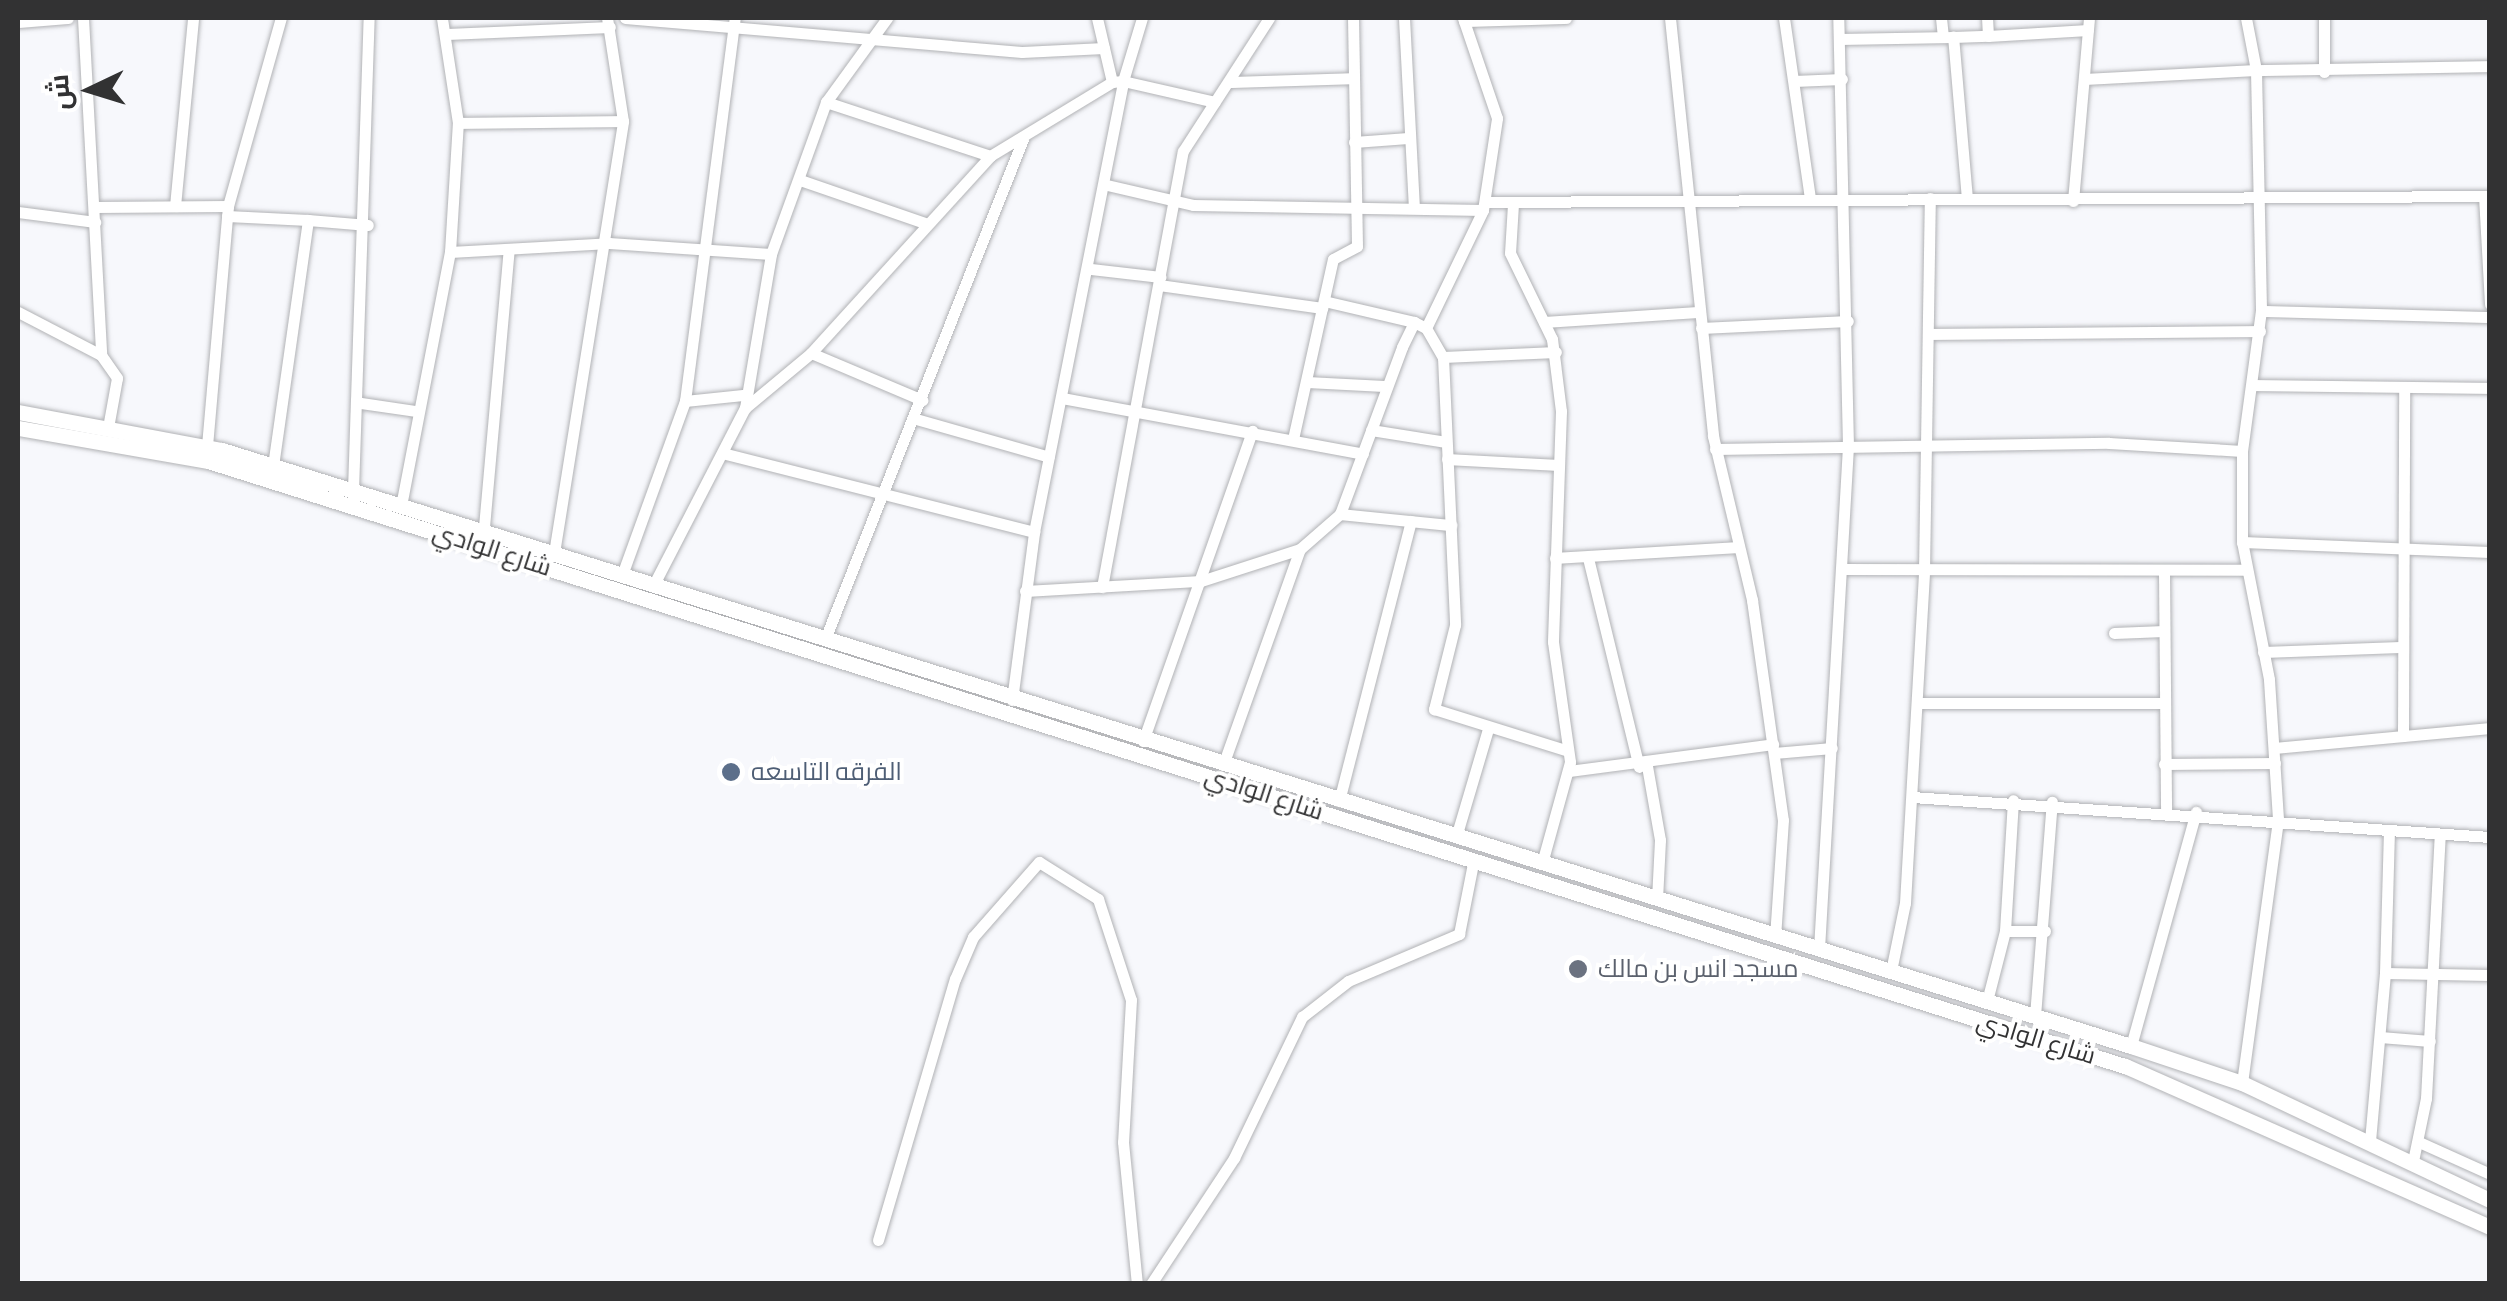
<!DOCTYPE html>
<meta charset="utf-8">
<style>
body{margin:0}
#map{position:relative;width:2507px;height:1301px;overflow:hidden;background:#f7f8fc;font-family:"Source Sans 3",Cairo,sans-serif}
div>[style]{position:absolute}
.roads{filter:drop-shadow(0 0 2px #b1b2b5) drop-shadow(0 0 2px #b1b2b5)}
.minor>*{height:11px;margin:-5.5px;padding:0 5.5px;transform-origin:5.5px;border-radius:5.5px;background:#fff}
.secondary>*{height:15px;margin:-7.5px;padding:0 7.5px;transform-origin:7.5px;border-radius:7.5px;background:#fff}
.dots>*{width:28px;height:28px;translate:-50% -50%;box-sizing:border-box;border:5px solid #fff;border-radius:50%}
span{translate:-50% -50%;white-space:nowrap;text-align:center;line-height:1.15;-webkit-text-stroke:8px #fff;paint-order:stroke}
.street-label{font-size:25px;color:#323233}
.service-label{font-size:25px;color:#4e5e75}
.left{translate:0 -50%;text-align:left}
.worship-label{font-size:25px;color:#5b616d}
.frame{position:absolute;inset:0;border:20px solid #323233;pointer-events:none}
.north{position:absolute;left:40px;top:40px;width:100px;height:100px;-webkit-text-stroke:8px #fff;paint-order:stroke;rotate:266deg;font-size:28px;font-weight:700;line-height:40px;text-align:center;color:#323233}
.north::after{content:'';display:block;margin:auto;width:35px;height:45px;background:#323233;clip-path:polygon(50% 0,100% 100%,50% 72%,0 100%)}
</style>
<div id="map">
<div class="roads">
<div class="minor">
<div style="left:83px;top:18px;width:337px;rotate:86.9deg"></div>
<div style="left:101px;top:355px;width:28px;rotate:55deg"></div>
<div style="left:117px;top:378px;width:45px;rotate:100.3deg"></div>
<div style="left:625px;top:18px;width:398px;rotate:4.9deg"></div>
<div style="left:1022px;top:52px;width:82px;rotate:-2.8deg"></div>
<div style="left:1142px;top:18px;width:66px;rotate:106.8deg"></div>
<div style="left:1123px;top:81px;width:94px;rotate:12.9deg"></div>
<div style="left:1404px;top:18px;width:189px;rotate:87deg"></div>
<div style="left:1670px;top:18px;width:420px;rotate:84.1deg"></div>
<div style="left:1713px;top:436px;width:169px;rotate:76.6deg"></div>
<div style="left:1752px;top:600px;width:222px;rotate:82deg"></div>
<div style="left:1783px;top:820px;width:116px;rotate:93.9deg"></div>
<div style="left:1784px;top:18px;width:183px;rotate:81.8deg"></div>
<div style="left:1941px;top:18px;width:18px;rotate:84deg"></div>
<div style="left:1464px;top:21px;width:102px;rotate:-1.7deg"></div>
<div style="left:18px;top:22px;width:50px;rotate:-4.6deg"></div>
<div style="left:447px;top:34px;width:163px;rotate:-2.5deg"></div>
<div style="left:1988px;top:36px;width:100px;rotate:-3.4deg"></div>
<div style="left:1839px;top:39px;width:114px;rotate:-1deg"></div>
<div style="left:2490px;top:66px;width:234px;rotate:179deg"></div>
<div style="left:2256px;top:70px;width:241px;rotate:88.8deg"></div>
<div style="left:2261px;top:311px;width:229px;rotate:1.5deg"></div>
<div style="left:2324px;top:72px;width:54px;rotate:-90deg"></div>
<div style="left:2084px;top:79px;width:172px;rotate:-3deg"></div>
<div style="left:2256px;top:70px;width:53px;rotate:-100.9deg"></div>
<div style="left:1794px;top:81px;width:48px;rotate:-2.4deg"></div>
<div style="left:1229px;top:82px;width:124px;rotate:-1.8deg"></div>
<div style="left:826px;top:102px;width:173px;rotate:18.2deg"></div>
<div style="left:458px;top:123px;width:165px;rotate:-0.7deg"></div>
<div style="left:1354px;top:142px;width:54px;rotate:-4.2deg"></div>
<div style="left:800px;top:180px;width:132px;rotate:19deg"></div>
<div style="left:1107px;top:185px;width:88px;rotate:13.1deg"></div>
<div style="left:1193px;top:205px;width:290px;rotate:1deg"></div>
<div style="left:2484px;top:196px;width:108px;rotate:86.8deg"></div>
<div style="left:1967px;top:199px;width:163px;rotate:-94.9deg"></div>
<div style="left:1953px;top:37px;width:35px;rotate:-2deg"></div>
<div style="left:1988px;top:36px;width:18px;rotate:-93deg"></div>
<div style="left:2073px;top:201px;width:184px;rotate:-85deg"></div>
<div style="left:1486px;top:202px;width:1004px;rotate:-0.34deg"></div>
<div style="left:1513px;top:204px;width:49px;rotate:93.5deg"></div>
<div style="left:1510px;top:253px;width:96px;rotate:64deg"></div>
<div style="left:1552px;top:339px;width:73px;rotate:82.9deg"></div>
<div style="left:1561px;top:411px;width:231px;rotate:92deg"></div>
<div style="left:1553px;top:642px;width:121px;rotate:81.9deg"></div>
<div style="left:1570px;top:762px;width:105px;rotate:105.5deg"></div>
<div style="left:175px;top:206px;width:189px;rotate:-84.5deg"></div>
<div style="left:95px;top:207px;width:133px;rotate:-0.4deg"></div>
<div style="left:18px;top:212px;width:78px;rotate:7.4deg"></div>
<div style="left:227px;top:216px;width:81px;rotate:2.8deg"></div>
<div style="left:308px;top:220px;width:247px;rotate:98.1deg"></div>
<div style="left:308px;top:220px;width:60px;rotate:4.8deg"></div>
<div style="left:450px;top:252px;width:159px;rotate:-3.2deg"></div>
<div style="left:609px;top:243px;width:162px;rotate:3.9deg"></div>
<div style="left:1091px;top:269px;width:70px;rotate:6.5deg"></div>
<div style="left:1159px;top:285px;width:165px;rotate:8deg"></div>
<div style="left:1324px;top:301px;width:92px;rotate:13.1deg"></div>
<div style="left:18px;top:312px;width:93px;rotate:27.4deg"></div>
<div style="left:1544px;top:322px;width:154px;rotate:-3.7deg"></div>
<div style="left:1426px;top:328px;width:34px;rotate:60deg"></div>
<div style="left:1443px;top:357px;width:268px;rotate:87.4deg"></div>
<div style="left:1455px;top:625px;width:87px;rotate:104deg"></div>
<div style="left:1434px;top:709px;width:140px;rotate:17.4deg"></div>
<div style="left:1701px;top:328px;width:147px;rotate:-2.7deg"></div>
<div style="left:1931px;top:334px;width:329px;rotate:-0.5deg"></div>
<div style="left:811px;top:353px;width:121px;rotate:22.9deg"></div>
<div style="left:1443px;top:357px;width:113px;rotate:-2.5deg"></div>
<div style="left:1307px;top:382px;width:77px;rotate:3deg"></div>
<div style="left:2256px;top:385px;width:234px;rotate:0.7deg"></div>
<div style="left:1062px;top:398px;width:306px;rotate:10.5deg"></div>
<div style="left:685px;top:401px;width:58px;rotate:-5.9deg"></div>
<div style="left:361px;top:403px;width:56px;rotate:8.3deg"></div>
<div style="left:745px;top:408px;width:86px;rotate:-39.8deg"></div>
<div style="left:811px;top:353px;width:266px;rotate:-47.7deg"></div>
<div style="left:990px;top:156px;width:143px;rotate:-31.2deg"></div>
<div style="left:916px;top:419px;width:138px;rotate:15.9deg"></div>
<div style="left:1371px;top:430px;width:76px;rotate:9.1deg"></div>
<div style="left:1293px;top:439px;width:184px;rotate:-77.5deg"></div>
<div style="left:1333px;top:259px;width:27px;rotate:-28deg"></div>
<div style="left:1357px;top:246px;width:228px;rotate:-91deg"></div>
<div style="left:207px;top:446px;width:241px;rotate:-85deg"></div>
<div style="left:228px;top:206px;width:195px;rotate:-74.3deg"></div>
<div style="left:1715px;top:449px;width:394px;rotate:-0.9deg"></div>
<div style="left:2109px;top:443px;width:133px;rotate:3.4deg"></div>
<div style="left:726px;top:454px;width:318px;rotate:14.2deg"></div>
<div style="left:1447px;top:459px;width:111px;rotate:3.1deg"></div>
<div style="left:353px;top:490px;width:472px;rotate:-88.1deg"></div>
<div style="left:401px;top:506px;width:259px;rotate:-79.1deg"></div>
<div style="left:450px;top:252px;width:129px;rotate:-86.5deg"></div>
<div style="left:458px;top:123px;width:106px;rotate:-98.7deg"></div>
<div style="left:1340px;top:514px;width:112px;rotate:5.7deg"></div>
<div style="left:483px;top:538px;width:290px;rotate:-84.9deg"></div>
<div style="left:2242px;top:542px;width:248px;rotate:2.3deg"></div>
<div style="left:554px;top:553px;width:437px;rotate:-80.9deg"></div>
<div style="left:623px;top:121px;width:104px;rotate:-98.8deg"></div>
<div style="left:1555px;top:558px;width:183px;rotate:-3.4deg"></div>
<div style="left:1588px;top:558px;width:215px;rotate:76.3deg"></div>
<div style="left:1844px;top:569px;width:399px;rotate:0.1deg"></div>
<div style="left:2164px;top:572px;width:238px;rotate:89.5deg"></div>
<div style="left:622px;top:575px;width:185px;rotate:-70.1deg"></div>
<div style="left:685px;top:401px;width:386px;rotate:-82.6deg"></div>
<div style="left:653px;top:586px;width:200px;rotate:-62.7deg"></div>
<div style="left:745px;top:408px;width:156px;rotate:-80.4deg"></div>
<div style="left:771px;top:254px;width:162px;rotate:-70.1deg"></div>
<div style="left:826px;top:102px;width:104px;rotate:-54deg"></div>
<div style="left:1102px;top:587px;width:443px;rotate:-79.5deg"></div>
<div style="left:1183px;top:151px;width:158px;rotate:-57.1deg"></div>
<div style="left:1025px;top:591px;width:176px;rotate:-3.3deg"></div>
<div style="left:1201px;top:581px;width:104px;rotate:-17.9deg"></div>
<div style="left:2114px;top:633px;width:50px;rotate:-2.3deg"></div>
<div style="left:825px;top:639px;width:538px;rotate:-68.4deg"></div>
<div style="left:2263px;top:652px;width:137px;rotate:-2.1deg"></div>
<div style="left:1012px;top:700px;width:169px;rotate:-82.5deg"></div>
<div style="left:1034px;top:532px;width:460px;rotate:-78.8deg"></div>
<div style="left:1123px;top:81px;width:11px;rotate:175deg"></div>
<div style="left:1112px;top:82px;width:66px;rotate:-103.2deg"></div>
<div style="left:1917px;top:703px;width:246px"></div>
<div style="left:2403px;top:736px;width:349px;rotate:-89.8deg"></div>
<div style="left:1143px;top:741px;width:329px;rotate:-70.6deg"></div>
<div style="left:2274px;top:748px;width:217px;rotate:-5.3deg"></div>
<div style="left:1774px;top:753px;width:58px;rotate:-4.9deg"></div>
<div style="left:2164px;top:764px;width:111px;rotate:-0.5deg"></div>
<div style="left:1223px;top:765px;width:229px;rotate:-70.4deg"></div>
<div style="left:1300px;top:549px;width:53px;rotate:-41.2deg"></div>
<div style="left:1340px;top:514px;width:178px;rotate:-69.6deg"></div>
<div style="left:1402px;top:347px;width:28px;rotate:-64deg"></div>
<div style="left:1414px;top:322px;width:13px;rotate:27deg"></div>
<div style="left:1426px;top:328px;width:131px;rotate:-64.2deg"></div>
<div style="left:1483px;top:210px;width:93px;rotate:-81.3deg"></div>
<div style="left:1497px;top:118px;width:106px;rotate:-108.8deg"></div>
<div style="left:1647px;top:766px;width:75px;rotate:80deg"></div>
<div style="left:1660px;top:840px;width:59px;rotate:92.9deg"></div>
<div style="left:1569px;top:771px;width:206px;rotate:-7.5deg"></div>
<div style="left:1912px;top:797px;width:579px;rotate:3.96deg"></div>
<div style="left:1339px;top:801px;width:289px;rotate:-75.6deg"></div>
<div style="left:1456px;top:837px;width:113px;rotate:-73.5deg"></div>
<div style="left:2005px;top:931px;width:40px"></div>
<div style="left:1819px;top:949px;width:504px;rotate:-86.7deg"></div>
<div style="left:1848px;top:446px;width:428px;rotate:-91.3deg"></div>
<div style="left:1891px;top:971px;width:69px;rotate:-78.4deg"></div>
<div style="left:1905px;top:903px;width:333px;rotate:-86.7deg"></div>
<div style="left:1924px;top:571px;width:373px;rotate:-89.1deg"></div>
<div style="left:2385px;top:973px;width:140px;rotate:-88.4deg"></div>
<div style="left:1987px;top:1001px;width:72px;rotate:-75.6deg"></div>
<div style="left:2005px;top:931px;width:131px;rotate:-86.5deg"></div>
<div style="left:2035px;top:1016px;width:215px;rotate:-85.5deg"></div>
<div style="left:2380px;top:1037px;width:50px;rotate:4.6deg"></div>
<div style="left:2131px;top:1046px;width:243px;rotate:-74.5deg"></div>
<div style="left:2242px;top:1083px;width:266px;rotate:-82.2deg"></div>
<div style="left:2278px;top:819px;width:140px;rotate:-93.7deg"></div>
<div style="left:2269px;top:679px;width:140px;rotate:-101.1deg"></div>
<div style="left:2242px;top:542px;width:91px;rotate:-90deg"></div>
<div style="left:2242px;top:451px;width:141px;rotate:-82.3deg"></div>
<div style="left:2370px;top:1141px;width:169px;rotate:-84.9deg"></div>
<div style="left:2385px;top:973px;width:105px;rotate:1.1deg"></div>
<div style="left:2419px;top:1142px;width:78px;rotate:24.3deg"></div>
<div style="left:2413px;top:1161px;width:64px;rotate:-78.3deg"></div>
<div style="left:2426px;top:1098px;width:263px;rotate:-87deg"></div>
<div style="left:878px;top:1240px;width:272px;rotate:-73.6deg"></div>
<div style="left:955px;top:979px;width:46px;rotate:-66.8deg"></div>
<div style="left:973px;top:937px;width:100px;rotate:-48.7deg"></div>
<div style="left:1039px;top:862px;width:70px;rotate:32.1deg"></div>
<div style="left:1098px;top:899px;width:106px;rotate:71.9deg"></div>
<div style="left:1131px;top:1000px;width:142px;rotate:93.2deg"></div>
<div style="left:1123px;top:1142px;width:143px;rotate:84.4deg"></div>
<div style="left:1151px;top:1284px;width:151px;rotate:-56.6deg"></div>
<div style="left:1234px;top:1158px;width:157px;rotate:-64.3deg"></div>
<div style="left:1302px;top:1017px;width:58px;rotate:-38deg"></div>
<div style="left:1348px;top:981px;width:121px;rotate:-22.9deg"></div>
<div style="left:1459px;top:934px;width:72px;rotate:-78.8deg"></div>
</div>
<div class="secondary">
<div style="left:18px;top:412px;width:208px;rotate:10.6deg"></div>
<div style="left:222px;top:450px;width:2000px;rotate:17.34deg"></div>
<div style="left:2131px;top:1046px;width:117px;rotate:18.4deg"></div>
<div style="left:2242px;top:1083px;width:274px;rotate:25.3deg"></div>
<div style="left:18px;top:428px;width:193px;rotate:9.9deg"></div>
<div style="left:208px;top:461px;width:2010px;rotate:17.52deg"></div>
<div style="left:2125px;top:1066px;width:399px;rotate:23.8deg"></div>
</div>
</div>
<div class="dots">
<div style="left:731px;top:772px;background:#5c6f8a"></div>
<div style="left:1578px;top:969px;background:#6b7280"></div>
</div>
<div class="street-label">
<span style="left:492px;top:550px;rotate:18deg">شارع الوادي</span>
<span style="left:1264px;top:794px;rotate:18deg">شارع الوادي</span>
<span style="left:2036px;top:1039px;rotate:17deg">شارع الوادي</span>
</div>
<div class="service-label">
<span class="left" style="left:751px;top:772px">الفرقه التاسعه</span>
</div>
<div class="worship-label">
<span class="left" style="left:1598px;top:969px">مسجد انس بن مالك</span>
</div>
<div class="frame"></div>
<div class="north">ش</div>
</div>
